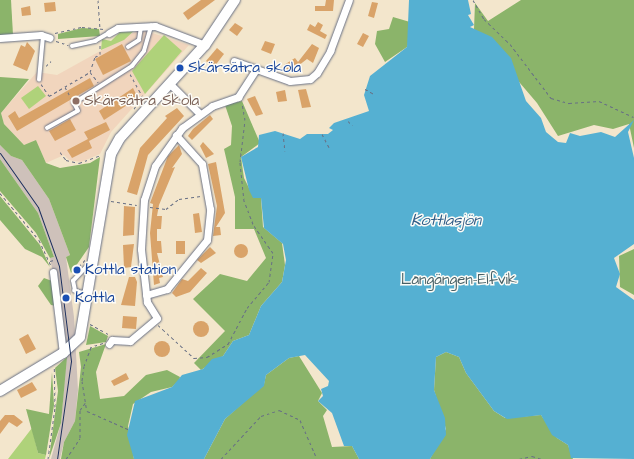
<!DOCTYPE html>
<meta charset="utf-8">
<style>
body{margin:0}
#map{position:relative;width:634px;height:459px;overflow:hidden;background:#f3e6cc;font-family:"Architects Daughter",sans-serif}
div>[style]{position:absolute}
.built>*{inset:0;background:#f1d5bd}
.industrial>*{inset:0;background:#cec1ba}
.green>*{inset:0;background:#afd27a}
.forest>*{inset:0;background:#8bb46a}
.water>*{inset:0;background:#55b0d2}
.building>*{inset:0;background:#d9a369}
.round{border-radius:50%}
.path>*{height:1px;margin-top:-0.5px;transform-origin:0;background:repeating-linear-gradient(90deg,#676f84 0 3px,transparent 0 6px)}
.roads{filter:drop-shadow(0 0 1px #676f84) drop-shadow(0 0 1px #676f84)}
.lane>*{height:3.5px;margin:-1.75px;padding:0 1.75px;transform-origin:1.75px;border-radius:1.75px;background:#fff}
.street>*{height:7px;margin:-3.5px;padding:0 3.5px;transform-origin:3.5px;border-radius:3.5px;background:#fff}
.secondary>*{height:10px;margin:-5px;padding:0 5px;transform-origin:5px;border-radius:5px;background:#fff}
.tram>*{height:1px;margin:-0.5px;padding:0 0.5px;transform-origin:0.5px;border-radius:0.5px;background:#1b2f5e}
.dots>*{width:11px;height:11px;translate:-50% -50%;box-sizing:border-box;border:2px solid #fdfcf7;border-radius:50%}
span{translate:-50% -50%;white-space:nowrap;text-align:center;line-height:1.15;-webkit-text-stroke:3px #fdfcf7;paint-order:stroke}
.transit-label{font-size:15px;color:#164399}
.left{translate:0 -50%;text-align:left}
.education-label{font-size:15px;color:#785e54}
.park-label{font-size:15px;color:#476066}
.water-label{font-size:16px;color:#2f5c87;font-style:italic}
</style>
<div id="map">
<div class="built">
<div style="clip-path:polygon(140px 29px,189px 45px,111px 132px,100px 154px,81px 162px,69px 160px,64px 155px,46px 163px,36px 140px,24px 145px,4px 124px,1px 113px,37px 72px,57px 75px)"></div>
</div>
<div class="industrial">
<div style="clip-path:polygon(0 145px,11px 156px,22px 160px,49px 199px,70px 255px,66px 257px,74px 317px,78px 390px,75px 421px,64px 442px,60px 459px,51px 459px,61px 423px,67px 345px,50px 258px,54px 257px,38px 213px,0 159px)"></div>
</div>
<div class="green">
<div style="clip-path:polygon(136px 29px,124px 40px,101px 50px,102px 39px,111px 41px,121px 31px)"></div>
<div style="clip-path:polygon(164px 35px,182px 51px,145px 94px,132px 71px)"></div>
<div style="clip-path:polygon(38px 86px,46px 96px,29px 109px,21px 98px)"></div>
<div style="clip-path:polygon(32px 428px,38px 453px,46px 455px,45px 459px,8px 459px)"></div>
</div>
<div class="forest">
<div style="clip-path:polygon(0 0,11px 0,13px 35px,0 36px)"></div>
<div style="clip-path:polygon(521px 0,634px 0,634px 148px,629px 124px,613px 129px,594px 125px,558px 136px,537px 103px,474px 29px,475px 3px,488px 21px)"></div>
<div style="clip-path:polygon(393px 17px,410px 22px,411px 36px,407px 47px,385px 62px,375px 44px,377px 31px,389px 29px)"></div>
<div style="clip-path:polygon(82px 28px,99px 29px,100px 36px,58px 39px,58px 34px)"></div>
<div style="clip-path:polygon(0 77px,29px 79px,1px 113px,4px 124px,24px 145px,36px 140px,46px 163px,60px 168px,90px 163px,100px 157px,89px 247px,71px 273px,66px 257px,70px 255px,49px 199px,22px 160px,11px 156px,0 145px)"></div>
<div style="clip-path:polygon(242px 101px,260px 143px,241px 157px,244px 178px,254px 198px,261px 198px,263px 227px,282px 243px,285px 265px,282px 282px,261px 306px,249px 335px,233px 341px,223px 356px,201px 370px,194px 363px,225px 331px,193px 299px,220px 274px,247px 281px,266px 258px,254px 229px,235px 229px,235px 197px,224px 149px,231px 145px,232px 126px,225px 105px)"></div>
<div style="clip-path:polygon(0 159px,38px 213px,54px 257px,50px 258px,36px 233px,0 191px)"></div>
<div style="clip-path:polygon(0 196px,40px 245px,50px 267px,42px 257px,25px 249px,0 220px)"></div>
<div style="clip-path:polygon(634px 249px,634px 295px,620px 287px,619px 256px)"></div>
<div style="clip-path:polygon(44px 278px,52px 281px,58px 306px,51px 305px,38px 286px)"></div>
<div style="clip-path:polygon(90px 326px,108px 336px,106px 342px,86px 345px)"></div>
<div style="clip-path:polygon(106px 344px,96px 372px,100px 399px,124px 396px,146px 375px,167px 370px,180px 377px,179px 380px,172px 387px,151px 392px,133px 404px,128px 426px,134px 459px,61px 459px,64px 442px,75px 421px,81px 367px,79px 352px)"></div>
<div style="clip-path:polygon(446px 352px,459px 357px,466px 373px,494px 411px,505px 418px,541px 415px,557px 438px,568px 445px,573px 459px,430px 459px,446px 429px,434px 390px,436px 357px)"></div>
<div style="clip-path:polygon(299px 356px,322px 393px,318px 401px,327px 410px,323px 416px,332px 447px,352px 446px,359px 459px,204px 459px,225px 419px,264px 384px,266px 375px,289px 358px)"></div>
<div style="clip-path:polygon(67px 357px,61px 423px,49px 459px,58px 391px,55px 368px)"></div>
<div style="clip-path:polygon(52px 372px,54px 405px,46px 455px,38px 453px,26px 409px,49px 414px)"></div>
</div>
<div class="water">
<div style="clip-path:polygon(409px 0,468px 0,471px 14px,468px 15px,474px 25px,470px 27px,492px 37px,511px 58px,526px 101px,541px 118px,546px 132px,558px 142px,566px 143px,570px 133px,580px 136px,601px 132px,615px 137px,634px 120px,628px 132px,634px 158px,634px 244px,614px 258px,620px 274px,616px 287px,634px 300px,634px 459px,571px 458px,568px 445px,552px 435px,541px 415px,507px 419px,494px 411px,466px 373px,459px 357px,446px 352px,436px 357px,434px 390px,445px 418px,446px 435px,430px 459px,359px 459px,352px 446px,344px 446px,332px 413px,318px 401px,323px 396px,321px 389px,328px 386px,329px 381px,305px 355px,289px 358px,266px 375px,264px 386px,225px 419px,204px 459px,134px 459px,127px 435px,135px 401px,172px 387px,182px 375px,203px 369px,212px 359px,223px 356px,233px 341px,249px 335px,261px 306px,282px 282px,286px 260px,283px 244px,264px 228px,261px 198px,253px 198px,249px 190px,241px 157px,258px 147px,259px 135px,275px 131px,300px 139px,307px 134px,328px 134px,333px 130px,329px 128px,334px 123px,369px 111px,364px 95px,370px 76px,407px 47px)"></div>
</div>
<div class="building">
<div style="clip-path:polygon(201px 0,215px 0,188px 20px,183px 13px)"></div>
<div style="clip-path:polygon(326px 0,334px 0,333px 11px,315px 11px,315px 6px,325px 6px)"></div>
<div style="clip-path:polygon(55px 2px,56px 11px,45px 12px,44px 3px)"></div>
<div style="clip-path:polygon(372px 2px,378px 3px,374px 18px,368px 16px)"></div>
<div style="clip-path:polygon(30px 6px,31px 15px,22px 16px,21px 8px)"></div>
<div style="clip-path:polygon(318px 22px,323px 25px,320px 31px,327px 35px,325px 39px,307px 30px,310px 24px,315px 27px)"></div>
<div style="clip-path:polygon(235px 23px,243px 28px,237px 36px,229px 30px)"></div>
<div style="clip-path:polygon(363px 33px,369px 36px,363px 47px,357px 44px)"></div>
<div style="clip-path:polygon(265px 41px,275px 44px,271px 54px,261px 50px)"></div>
<div style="clip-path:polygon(27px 42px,35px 51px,27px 71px,13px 65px,21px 45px,25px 47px)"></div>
<div style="clip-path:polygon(122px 44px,131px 61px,103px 75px,95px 59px)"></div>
<div style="clip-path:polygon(312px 44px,319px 48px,313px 63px,307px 59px,289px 73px,284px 65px,295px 58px,298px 62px)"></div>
<div style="clip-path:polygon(217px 48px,224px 54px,214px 67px,206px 61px)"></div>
<div style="clip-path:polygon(90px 78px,94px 86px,17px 131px,8px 116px,15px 111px,19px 118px)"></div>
<div style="clip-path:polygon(133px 88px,138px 98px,104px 120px,99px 111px)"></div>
<div style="clip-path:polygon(306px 89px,311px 107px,302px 108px,298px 90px)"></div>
<div style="clip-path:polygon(285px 90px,287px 101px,278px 102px,276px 92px)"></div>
<div style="clip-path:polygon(255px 96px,263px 114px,256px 116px,247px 99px)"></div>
<div style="clip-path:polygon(177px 108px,184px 116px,148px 155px,137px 195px,127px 192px,140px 148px,167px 118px,165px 116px)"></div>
<div style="clip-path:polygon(210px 115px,213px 119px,192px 140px,188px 136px,193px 129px)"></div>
<div style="clip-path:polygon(70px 119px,76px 130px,55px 141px,49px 131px)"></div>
<div style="clip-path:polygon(106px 122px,110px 130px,89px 141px,92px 148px,72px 158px,67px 150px,88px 139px,84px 132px)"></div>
<div style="clip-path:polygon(203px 142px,214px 154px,206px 158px,200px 146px)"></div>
<div style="clip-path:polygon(179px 145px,182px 154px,172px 168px,175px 167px,159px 205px,157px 216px,162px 216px,161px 229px,157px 229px,157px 241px,161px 241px,162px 253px,157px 253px,163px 277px,159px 278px,160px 283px,154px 285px,150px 233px,153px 204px,150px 203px,168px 156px)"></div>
<div style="clip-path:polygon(216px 162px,225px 213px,216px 227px,220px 227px,221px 235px,213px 236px,217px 206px,208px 164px)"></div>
<div style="clip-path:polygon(124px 206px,135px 207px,134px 235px,123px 236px)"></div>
<div style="clip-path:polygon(199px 213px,202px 232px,195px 233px,193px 214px)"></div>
<div style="clip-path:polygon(176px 241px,185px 241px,185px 254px,176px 254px)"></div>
<div style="clip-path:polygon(134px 244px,131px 267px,124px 268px,123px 245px)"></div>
<div class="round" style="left:234px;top:244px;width:14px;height:14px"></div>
<div style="clip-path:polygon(210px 247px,216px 253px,201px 263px,197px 260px)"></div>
<div style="clip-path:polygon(201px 268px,207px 273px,190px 292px,176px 297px,172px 293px,182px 279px,188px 281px)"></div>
<div style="clip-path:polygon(129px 277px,135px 277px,137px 282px,135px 306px,121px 305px)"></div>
<div style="clip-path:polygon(123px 316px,137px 317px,136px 329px,122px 328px)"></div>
<div class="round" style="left:193px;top:321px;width:16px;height:16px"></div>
<div style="clip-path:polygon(28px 334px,36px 349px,26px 354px,19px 339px)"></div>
<div class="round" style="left:154px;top:341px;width:16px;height:16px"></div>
<div style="clip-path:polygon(126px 373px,129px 379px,114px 386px,111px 381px)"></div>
<div style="clip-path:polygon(32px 382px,37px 390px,21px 398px,17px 390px)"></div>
<div style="clip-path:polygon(5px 415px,14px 415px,23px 422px,17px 427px,9px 422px,0 434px,0 421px)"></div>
</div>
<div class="path">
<div style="left:98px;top:0;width:27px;rotate:86deg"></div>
<div style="left:473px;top:0;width:22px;rotate:60deg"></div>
<div style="left:484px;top:19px;width:36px;rotate:44deg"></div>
<div style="left:510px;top:44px;width:68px;rotate:52.8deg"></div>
<div style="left:551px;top:98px;width:19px;rotate:16deg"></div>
<div style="left:569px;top:103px;width:30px;rotate:-4deg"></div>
<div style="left:599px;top:101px;width:38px;rotate:25deg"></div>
<div style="left:55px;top:33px;width:28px;rotate:-13deg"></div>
<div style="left:82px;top:27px;width:22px;rotate:5deg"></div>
<div style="left:56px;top:41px;width:13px;rotate:18deg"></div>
<div style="left:46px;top:66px;width:7px;rotate:-45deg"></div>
<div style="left:90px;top:72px;width:13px;rotate:51deg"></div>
<div style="left:130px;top:74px;width:25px;rotate:61deg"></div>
<div style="left:142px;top:96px;width:15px;rotate:122deg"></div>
<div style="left:41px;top:84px;width:14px;rotate:56deg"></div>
<div style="left:49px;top:96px;width:48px;rotate:-30.3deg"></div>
<div style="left:90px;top:72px;width:16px;rotate:-72deg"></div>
<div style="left:95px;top:57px;width:6px;rotate:-31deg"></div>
<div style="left:100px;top:54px;width:9px;rotate:-90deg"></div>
<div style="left:65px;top:87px;width:13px;rotate:61deg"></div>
<div style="left:365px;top:89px;width:10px;rotate:29deg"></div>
<div style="left:348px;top:121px;width:6px;rotate:45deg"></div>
<div style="left:283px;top:133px;width:18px;rotate:84deg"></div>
<div style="left:322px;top:134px;width:15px;rotate:62deg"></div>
<div style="left:60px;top:152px;width:10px;rotate:53deg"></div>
<div style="left:66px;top:160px;width:13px;rotate:13deg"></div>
<div style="left:79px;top:163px;width:23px;rotate:-20deg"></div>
<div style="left:0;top:193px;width:61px;rotate:50.3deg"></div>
<div style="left:39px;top:240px;width:29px;rotate:65deg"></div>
<div style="left:111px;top:201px;width:26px;rotate:9deg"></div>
<div style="left:150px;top:207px;width:16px;rotate:7deg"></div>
<div style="left:166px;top:209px;width:16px;rotate:-38deg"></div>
<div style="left:179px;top:199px;width:22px;rotate:-8deg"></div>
<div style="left:50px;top:261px;width:4px;rotate:-14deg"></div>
<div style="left:75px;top:271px;width:15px;rotate:-48deg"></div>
<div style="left:90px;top:324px;width:21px;rotate:29deg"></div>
<div style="left:158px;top:325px;width:49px;rotate:42.5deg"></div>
<div style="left:194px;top:358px;width:13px;rotate:-4deg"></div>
<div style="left:207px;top:357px;width:25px;rotate:-32deg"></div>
<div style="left:228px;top:344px;width:41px;rotate:-62.2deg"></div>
<div style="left:247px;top:308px;width:34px;rotate:-50deg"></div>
<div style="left:269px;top:282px;width:29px;rotate:-82deg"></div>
<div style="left:273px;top:253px;width:35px;rotate:-125deg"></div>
<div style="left:253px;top:224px;width:25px;rotate:-111deg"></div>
<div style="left:244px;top:201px;width:39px;rotate:-96deg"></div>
<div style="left:240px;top:162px;width:42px;rotate:-83.2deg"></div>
<div style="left:245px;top:120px;width:17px;rotate:-100deg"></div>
<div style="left:103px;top:343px;width:13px;rotate:162deg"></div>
<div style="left:91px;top:347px;width:20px;rotate:110deg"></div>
<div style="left:84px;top:366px;width:15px;rotate:98deg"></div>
<div style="left:82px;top:381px;width:30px;rotate:81deg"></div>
<div style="left:87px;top:411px;width:47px;rotate:23.8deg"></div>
<div style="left:48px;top:459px;width:52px;rotate:-82.3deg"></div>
<div style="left:55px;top:407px;width:39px;rotate:-91deg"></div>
<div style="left:66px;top:459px;width:25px;rotate:-56deg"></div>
<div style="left:80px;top:438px;width:28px;rotate:-90deg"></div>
<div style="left:80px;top:410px;width:9px;rotate:-54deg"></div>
<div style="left:221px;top:459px;width:59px;rotate:-47.1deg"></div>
<div style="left:261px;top:416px;width:19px;rotate:-18deg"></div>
<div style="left:279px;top:410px;width:23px;rotate:25deg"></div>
<div style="left:300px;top:420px;width:43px;rotate:66.4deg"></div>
<div style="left:519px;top:459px;width:13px;rotate:-13deg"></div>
<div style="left:532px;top:456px;width:10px;rotate:17deg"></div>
</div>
<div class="roads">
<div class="lane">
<div style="left:72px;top:46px;width:24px;rotate:-12deg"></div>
<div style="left:95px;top:41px;width:16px;rotate:-30deg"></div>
<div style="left:128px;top:47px;width:13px;rotate:-32deg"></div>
<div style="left:139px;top:40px;width:13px;rotate:-81deg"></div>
<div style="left:39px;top:80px;width:44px;rotate:-84.8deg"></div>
<div style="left:47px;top:128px;width:35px;rotate:-29deg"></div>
<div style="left:78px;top:111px;width:9px;rotate:-117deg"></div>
<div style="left:74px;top:103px;width:69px;rotate:-32.5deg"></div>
<div style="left:132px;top:66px;width:19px;rotate:-51deg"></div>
<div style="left:144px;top:51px;width:26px;rotate:-74deg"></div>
<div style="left:87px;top:295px;width:13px;rotate:-162deg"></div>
<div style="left:75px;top:291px;width:10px;rotate:-101deg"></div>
<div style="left:73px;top:281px;width:25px;rotate:-47deg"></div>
</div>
<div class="street">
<div style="left:109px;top:33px;width:10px;rotate:-29deg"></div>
<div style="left:118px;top:28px;width:37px;rotate:-3deg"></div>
<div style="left:155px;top:26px;width:53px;rotate:20.8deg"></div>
<div style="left:0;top:38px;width:41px;rotate:-4.2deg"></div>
<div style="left:41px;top:35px;width:9px;rotate:18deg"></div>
<div style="left:234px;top:61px;width:59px;rotate:19.7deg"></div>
<div style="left:290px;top:81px;width:20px;rotate:-6deg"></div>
<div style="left:310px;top:79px;width:9px;rotate:-41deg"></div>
<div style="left:317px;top:73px;width:26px;rotate:-59deg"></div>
<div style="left:330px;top:51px;width:54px;rotate:-69.6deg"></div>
<div style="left:170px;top:84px;width:41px;rotate:45deg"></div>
<div style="left:53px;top:272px;width:82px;rotate:83deg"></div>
<div style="left:146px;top:295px;width:22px;rotate:-16deg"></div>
<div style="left:167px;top:289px;width:63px;rotate:-50.8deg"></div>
<div style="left:207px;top:240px;width:31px;rotate:-84deg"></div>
<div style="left:210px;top:209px;width:46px;rotate:-100.1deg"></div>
<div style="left:202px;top:164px;width:39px;rotate:-132deg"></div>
<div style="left:109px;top:344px;width:5px;rotate:-53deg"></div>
<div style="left:112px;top:340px;width:18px;rotate:3deg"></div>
<div style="left:130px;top:341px;width:35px;rotate:-40deg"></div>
<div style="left:157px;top:318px;width:19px;rotate:-122deg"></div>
<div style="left:147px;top:302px;width:53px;rotate:-96.5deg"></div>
<div style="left:141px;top:249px;width:49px;rotate:-86.5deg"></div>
<div style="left:144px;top:200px;width:36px;rotate:-72deg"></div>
<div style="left:155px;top:166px;width:47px;rotate:-54.6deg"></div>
<div style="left:182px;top:128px;width:37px;rotate:-36deg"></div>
<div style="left:212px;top:106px;width:28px;rotate:-19deg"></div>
<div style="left:238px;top:97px;width:31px;rotate:-57deg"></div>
</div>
<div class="secondary">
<div style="left:0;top:391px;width:74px;rotate:-31.1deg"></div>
<div style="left:63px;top:353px;width:23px;rotate:-43deg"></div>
<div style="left:80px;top:337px;width:186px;rotate:-80.4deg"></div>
<div style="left:111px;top:154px;width:18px;rotate:-61deg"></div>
<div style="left:120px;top:138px;width:126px;rotate:-47.6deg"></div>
<div style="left:205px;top:45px;width:54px;rotate:-56.3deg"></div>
</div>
</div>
<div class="tram">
<div style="left:0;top:153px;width:66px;rotate:54.9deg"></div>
<div style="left:38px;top:207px;width:63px;rotate:70.4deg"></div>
<div style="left:59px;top:266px;width:96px;rotate:82.8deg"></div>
<div style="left:71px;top:361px;width:99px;rotate:98.1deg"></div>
</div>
<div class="dots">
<div style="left:180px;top:68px;background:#1a4fb4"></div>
<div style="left:76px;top:101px;background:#8d6e63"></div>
<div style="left:77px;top:270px;background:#1a4fb4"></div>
<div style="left:66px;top:298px;background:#1a4fb4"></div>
</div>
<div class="transit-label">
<span class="left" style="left:188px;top:68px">Skärsätra skola</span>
<span class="left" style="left:85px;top:270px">Kottla station</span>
<span class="left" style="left:75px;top:298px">Kottla</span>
</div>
<div class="education-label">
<span class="left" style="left:84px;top:101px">Skärsätra Skola</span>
</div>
<div class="park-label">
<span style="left:459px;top:280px">Långängen-Elfvik</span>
</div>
<div class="water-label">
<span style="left:446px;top:220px">Kottlasjön</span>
</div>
</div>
